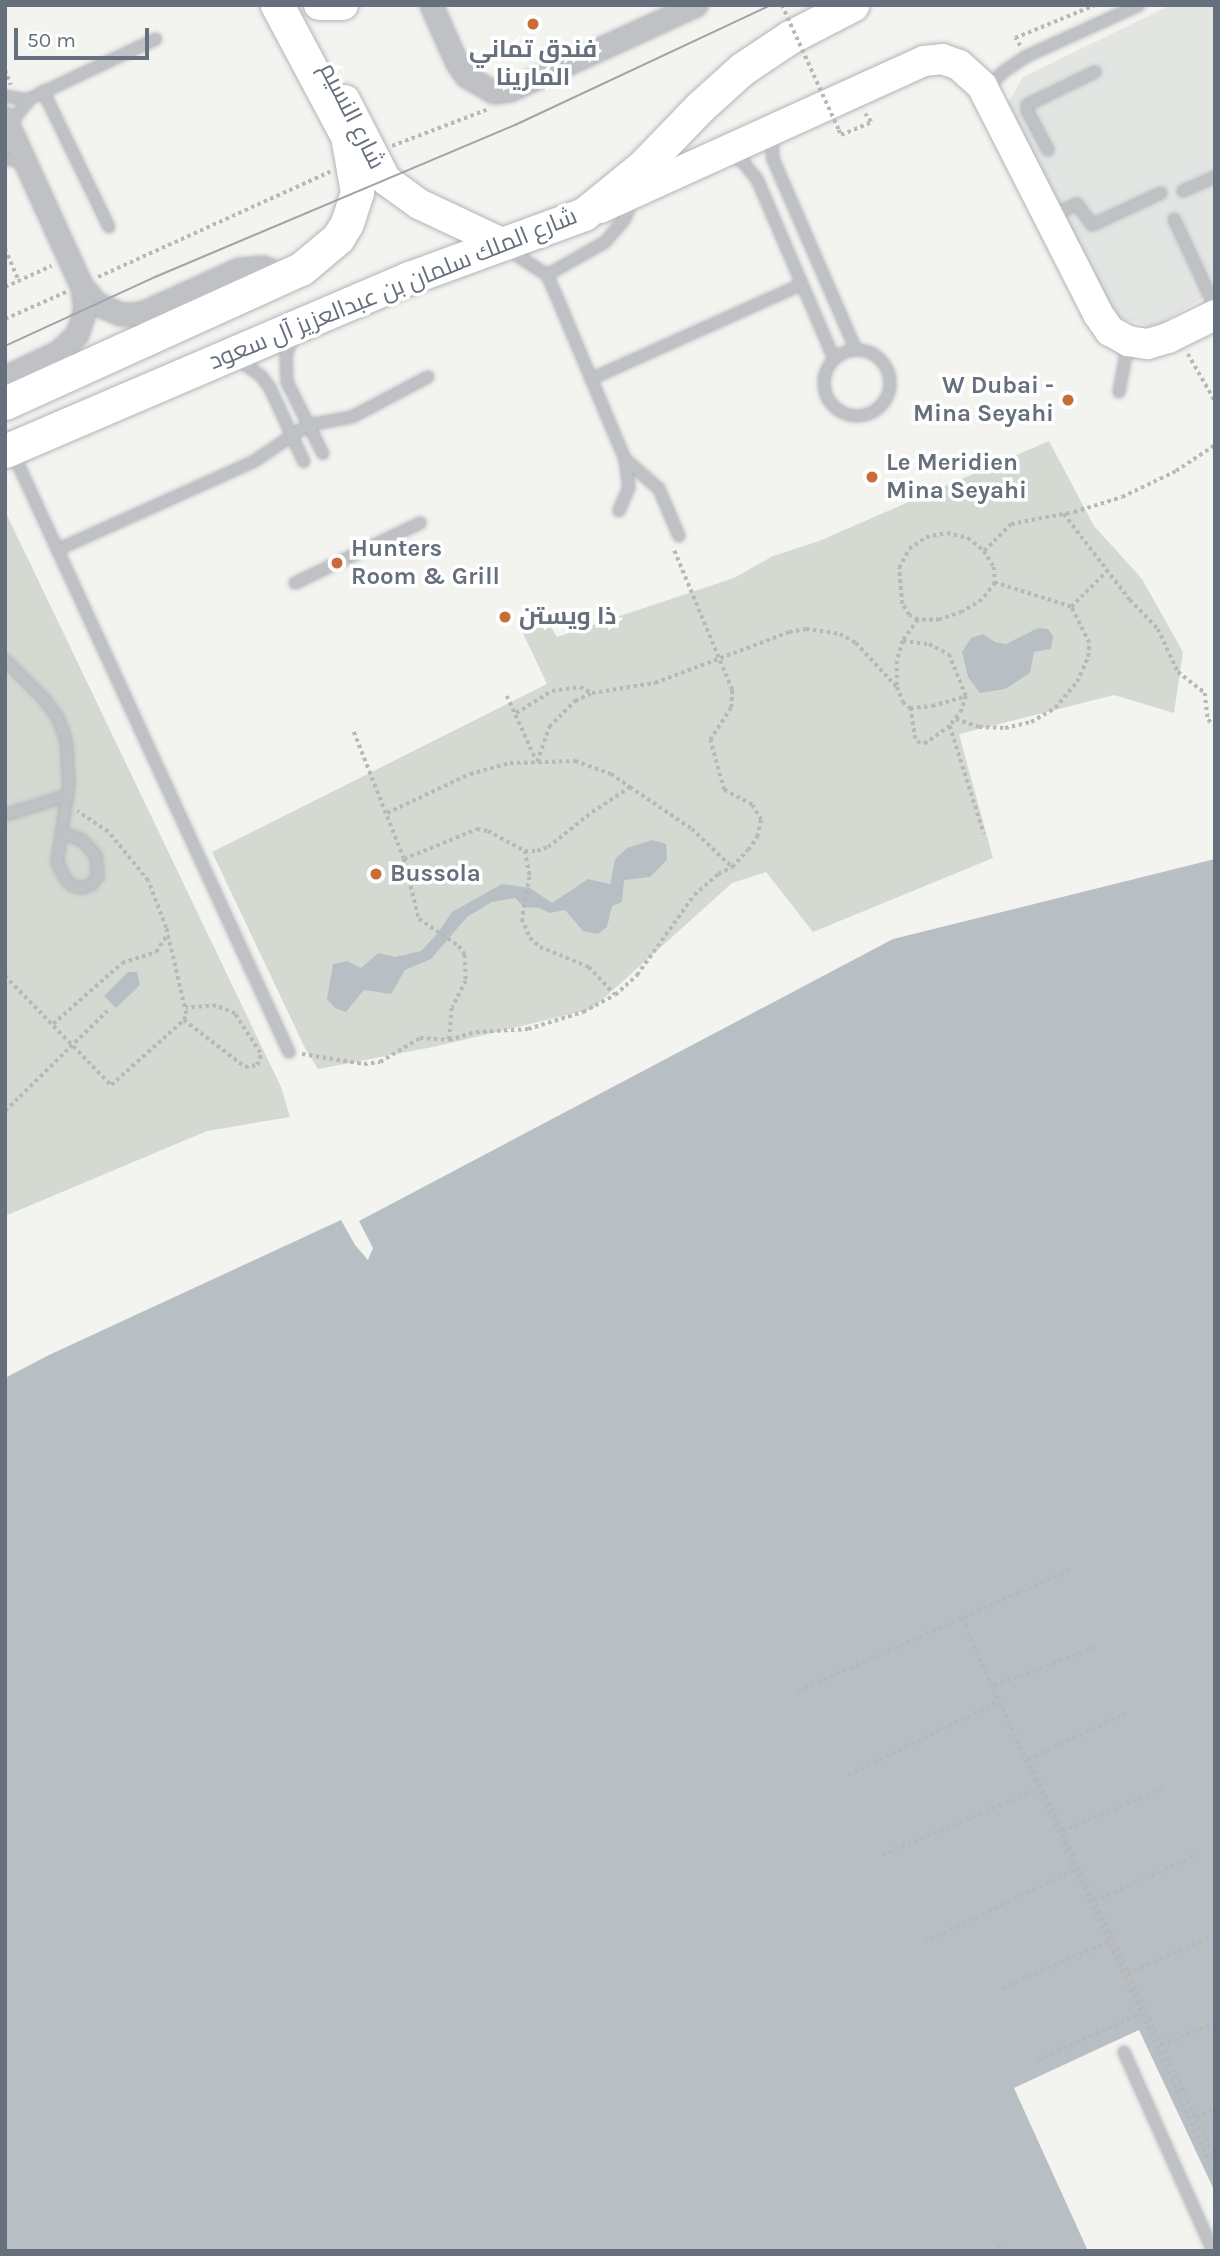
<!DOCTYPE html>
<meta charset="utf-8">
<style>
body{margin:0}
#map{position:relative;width:1220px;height:2256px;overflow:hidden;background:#f3f3f0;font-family:Karla,Cairo,sans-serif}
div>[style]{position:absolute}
.built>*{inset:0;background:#e3e5e3}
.green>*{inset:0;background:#d4d9d1}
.water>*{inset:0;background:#b8bfc4}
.pier>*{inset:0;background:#f3f3f0}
.path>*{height:3.5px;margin-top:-1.75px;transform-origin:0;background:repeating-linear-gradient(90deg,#b6b8ba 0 3.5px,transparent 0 7px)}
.roads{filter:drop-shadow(0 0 2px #b1b5b9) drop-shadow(0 0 2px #b1b5b9)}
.lane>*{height:10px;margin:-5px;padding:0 5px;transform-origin:5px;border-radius:5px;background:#bfc1c4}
.lane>.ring{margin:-5px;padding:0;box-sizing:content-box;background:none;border:10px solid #bfc1c4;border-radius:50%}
.street>*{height:21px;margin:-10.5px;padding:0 10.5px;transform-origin:10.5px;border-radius:10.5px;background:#bfc1c4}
.secondary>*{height:30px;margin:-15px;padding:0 15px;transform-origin:15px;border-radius:15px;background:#fff}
.primary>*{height:33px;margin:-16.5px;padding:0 16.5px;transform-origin:16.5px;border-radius:16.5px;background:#fff}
.tram>*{height:2px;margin:-1px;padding:0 1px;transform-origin:1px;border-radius:1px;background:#a0a4a9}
.path-bridge>*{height:3.5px;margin-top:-1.75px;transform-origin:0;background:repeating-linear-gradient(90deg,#b6b8ba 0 3.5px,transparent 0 7px)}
.dots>*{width:19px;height:19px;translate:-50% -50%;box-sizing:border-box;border:4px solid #fff;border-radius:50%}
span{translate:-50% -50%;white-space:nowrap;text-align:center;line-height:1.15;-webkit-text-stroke:7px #fff;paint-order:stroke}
.poi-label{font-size:24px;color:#66707d;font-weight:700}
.right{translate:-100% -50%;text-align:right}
.left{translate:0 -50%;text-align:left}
.street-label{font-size:24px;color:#66707d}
.frame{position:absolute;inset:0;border:7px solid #66707d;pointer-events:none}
.scale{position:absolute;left:14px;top:28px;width:135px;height:32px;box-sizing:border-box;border:4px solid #66707d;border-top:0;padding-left:9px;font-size:21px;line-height:24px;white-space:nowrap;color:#66707d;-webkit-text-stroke:5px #fff;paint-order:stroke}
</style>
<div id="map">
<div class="built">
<div style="clip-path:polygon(1171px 5px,1215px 5px,1215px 291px,1154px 327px,1115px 317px,1007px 105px,1023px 77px)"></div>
</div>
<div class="green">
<div style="clip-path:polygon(1049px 441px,1094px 526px,1142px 579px,1183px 652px,1174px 713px,1114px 695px,959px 734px,993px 858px,813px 932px,766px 872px,732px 883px,592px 1009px,438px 1046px,318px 1069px,304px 1046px,212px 852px,547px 684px,521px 629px,544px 616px,557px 637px,734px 578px,773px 556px,819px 541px)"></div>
<div style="clip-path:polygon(5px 511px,281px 1087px,290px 1117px,207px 1131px,5px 1216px)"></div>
</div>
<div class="water">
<div style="clip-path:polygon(1038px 628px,1048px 629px,1053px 636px,1051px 649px,1034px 652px,1030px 673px,1005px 689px,980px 693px,968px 677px,962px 652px,971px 638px,983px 634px,995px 642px,1006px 644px)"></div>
<div style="clip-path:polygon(652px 840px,666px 844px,667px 860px,650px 877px,624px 880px,622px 902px,612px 906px,607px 927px,598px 934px,583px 931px,565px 910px,550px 913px,539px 908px,524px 907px,515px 898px,492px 902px,467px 917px,431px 959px,405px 970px,391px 994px,364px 990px,346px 1012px,335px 1008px,327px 999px,333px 964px,347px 961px,361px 968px,378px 953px,395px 957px,421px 951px,437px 934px,452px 912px,502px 884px,530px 888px,552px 903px,588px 879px,610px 884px,615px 859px,627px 848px)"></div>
<div style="clip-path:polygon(1215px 859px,1215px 2251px,5px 2251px,5px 1378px,49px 1355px,341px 1220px,355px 1245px,368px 1260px,373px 1248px,359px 1221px,893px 939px)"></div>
<div style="clip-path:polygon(128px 972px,137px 972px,140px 985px,116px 1008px,104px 996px)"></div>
</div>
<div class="pier">
<div style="clip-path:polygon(1139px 2030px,1215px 2192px,1215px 2251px,1088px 2251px,1014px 2088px)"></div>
</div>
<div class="path">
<div style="left:1020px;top:46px;width:9px;rotate:-122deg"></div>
<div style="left:1015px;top:38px;width:87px;rotate:-22.4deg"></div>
<div style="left:5px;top:70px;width:16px;rotate:68deg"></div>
<div style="left:839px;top:130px;width:5px;rotate:68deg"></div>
<div style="left:841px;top:135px;width:33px;rotate:-23deg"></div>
<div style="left:871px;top:122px;width:10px;rotate:-127deg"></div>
<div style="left:392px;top:146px;width:101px;rotate:-21deg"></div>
<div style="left:5px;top:249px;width:35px;rotate:66deg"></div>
<div style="left:98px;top:277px;width:255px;rotate:-24.4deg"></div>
<div style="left:5px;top:287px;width:51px;rotate:-24.5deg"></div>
<div style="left:5px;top:319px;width:67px;rotate:-23.9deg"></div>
<div style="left:1188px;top:354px;width:54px;rotate:60.1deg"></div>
<div style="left:1064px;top:514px;width:108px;rotate:52.5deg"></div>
<div style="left:1130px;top:600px;width:40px;rotate:46deg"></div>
<div style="left:1158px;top:629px;width:47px;rotate:65.1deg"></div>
<div style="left:1178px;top:672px;width:34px;rotate:38deg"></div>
<div style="left:1205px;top:693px;width:27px;rotate:84deg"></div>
<div style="left:1208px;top:720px;width:9px;rotate:36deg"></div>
<div style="left:947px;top:533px;width:22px;rotate:13deg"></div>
<div style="left:968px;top:538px;width:21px;rotate:39deg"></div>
<div style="left:984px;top:551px;width:19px;rotate:58deg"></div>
<div style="left:994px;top:567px;width:16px;rotate:86deg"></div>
<div style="left:995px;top:583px;width:21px;rotate:127deg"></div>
<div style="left:982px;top:600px;width:23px;rotate:149deg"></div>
<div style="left:962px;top:612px;width:23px;rotate:160deg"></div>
<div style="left:940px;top:620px;width:22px;rotate:180deg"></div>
<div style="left:918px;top:620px;width:10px;rotate:-151deg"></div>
<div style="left:909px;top:615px;width:13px;rotate:-122deg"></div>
<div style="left:902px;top:604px;width:36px;rotate:-95deg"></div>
<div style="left:899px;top:568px;width:21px;rotate:-62deg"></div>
<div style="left:909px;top:549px;width:21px;rotate:-35deg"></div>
<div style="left:926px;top:537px;width:21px;rotate:-11deg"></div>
<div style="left:984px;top:551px;width:38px;rotate:-45deg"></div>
<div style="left:1011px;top:524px;width:64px;rotate:-10.8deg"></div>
<div style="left:1074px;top:512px;width:50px;rotate:-17.4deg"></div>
<div style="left:1122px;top:497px;width:60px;rotate:-25.7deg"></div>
<div style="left:1176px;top:471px;width:47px;rotate:-33.7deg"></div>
<div style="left:1071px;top:607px;width:51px;rotate:-45deg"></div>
<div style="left:918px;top:620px;width:26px;rotate:126deg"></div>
<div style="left:903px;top:641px;width:21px;rotate:107deg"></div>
<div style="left:897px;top:661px;width:26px;rotate:90deg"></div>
<div style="left:897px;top:687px;width:16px;rotate:68deg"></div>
<div style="left:903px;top:702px;width:9px;rotate:41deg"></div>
<div style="left:910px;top:708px;width:22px;rotate:-5deg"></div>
<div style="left:932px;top:706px;width:35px;rotate:-16deg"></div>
<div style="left:903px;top:641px;width:26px;rotate:7deg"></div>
<div style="left:929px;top:644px;width:22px;rotate:27deg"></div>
<div style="left:949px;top:654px;width:45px;rotate:68deg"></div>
<div style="left:966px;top:696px;width:15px;rotate:106deg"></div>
<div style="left:962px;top:710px;width:20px;rotate:127deg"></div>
<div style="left:950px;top:726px;width:29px;rotate:144deg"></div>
<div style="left:927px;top:743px;width:7px;rotate:172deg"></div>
<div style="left:920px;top:744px;width:7px;rotate:-135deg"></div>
<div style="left:915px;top:739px;width:31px;rotate:-99deg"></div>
<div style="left:507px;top:696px;width:70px;rotate:65.6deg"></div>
<div style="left:516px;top:713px;width:42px;rotate:-31.4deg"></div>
<div style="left:552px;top:691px;width:28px;rotate:-8deg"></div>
<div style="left:580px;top:687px;width:13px;rotate:27deg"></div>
<div style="left:956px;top:719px;width:24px;rotate:19deg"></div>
<div style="left:979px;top:727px;width:26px;rotate:2deg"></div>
<div style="left:1005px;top:728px;width:27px;rotate:-13deg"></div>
<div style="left:1031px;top:722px;width:28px;rotate:-30deg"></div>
<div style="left:1055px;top:708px;width:34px;rotate:-50deg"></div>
<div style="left:1077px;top:682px;width:27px;rotate:-66deg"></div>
<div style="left:1088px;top:657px;width:14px;rotate:-86deg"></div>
<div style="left:1089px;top:643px;width:40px;rotate:-116.6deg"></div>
<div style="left:1071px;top:607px;width:80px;rotate:-162.5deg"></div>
<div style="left:950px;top:726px;width:113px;rotate:72.5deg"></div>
<div style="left:354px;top:732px;width:136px;rotate:68.5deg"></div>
<div style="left:404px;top:859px;width:62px;rotate:76deg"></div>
<div style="left:419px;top:919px;width:48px;rotate:34deg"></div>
<div style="left:459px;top:946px;width:11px;rotate:56deg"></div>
<div style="left:465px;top:955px;width:26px;rotate:88deg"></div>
<div style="left:466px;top:981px;width:30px;rotate:117deg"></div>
<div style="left:452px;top:1008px;width:32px;rotate:95deg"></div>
<div style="left:537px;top:762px;width:37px;rotate:-71deg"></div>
<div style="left:549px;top:727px;width:37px;rotate:-45deg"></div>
<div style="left:575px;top:701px;width:19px;rotate:-25deg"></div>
<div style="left:592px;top:693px;width:64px;rotate:-9deg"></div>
<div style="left:655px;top:683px;width:143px;rotate:-20.8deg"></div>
<div style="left:789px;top:632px;width:17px;rotate:-10deg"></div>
<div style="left:806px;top:629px;width:34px;rotate:8deg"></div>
<div style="left:840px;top:634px;width:18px;rotate:29deg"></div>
<div style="left:856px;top:643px;width:60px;rotate:47deg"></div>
<div style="left:387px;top:813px;width:92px;rotate:-25.2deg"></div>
<div style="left:470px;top:774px;width:41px;rotate:-15.4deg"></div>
<div style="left:510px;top:763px;width:65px;rotate:-1.8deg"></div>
<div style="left:575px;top:761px;width:38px;rotate:20deg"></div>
<div style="left:611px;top:774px;width:23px;rotate:34deg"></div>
<div style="left:630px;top:787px;width:75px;rotate:34.1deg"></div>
<div style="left:692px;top:829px;width:55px;rotate:43.5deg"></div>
<div style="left:525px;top:851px;width:26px;rotate:79deg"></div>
<div style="left:530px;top:877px;width:43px;rotate:100.8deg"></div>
<div style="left:522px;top:919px;width:21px;rotate:67deg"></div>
<div style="left:530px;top:938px;width:13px;rotate:42deg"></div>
<div style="left:540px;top:947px;width:53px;rotate:22.2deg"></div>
<div style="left:589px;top:967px;width:37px;rotate:47deg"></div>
<div style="left:404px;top:859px;width:79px;rotate:-22.3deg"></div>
<div style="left:477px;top:829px;width:11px;rotate:10deg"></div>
<div style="left:488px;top:831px;width:42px;rotate:28.4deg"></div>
<div style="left:525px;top:851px;width:12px"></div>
<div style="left:537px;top:851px;width:12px;rotate:-20deg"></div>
<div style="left:548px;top:847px;width:56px;rotate:-38.5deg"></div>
<div style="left:592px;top:812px;width:45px;rotate:-33.3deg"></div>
<div style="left:5px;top:976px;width:152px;rotate:45.8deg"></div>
<div style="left:111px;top:1085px;width:98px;rotate:-41.7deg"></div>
<div style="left:184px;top:1020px;width:6px;rotate:-72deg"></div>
<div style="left:186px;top:1014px;width:88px;rotate:-103.1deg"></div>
<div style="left:166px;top:928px;width:50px;rotate:-111deg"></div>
<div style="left:148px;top:881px;width:63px;rotate:-129.2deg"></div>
<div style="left:108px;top:832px;width:37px;rotate:-146deg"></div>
<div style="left:184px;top:1020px;width:77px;rotate:37.6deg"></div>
<div style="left:245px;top:1067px;width:12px;rotate:-9deg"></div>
<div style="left:257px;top:1065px;width:7px;rotate:-63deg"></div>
<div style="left:260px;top:1059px;width:6px;rotate:-90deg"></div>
<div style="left:260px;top:1053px;width:46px;rotate:-122.7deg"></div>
<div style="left:235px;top:1014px;width:21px;rotate:-157deg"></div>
<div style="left:216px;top:1006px;width:30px;rotate:176deg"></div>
<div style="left:53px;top:1024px;width:92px;rotate:-41.5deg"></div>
<div style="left:122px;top:963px;width:36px;rotate:-18deg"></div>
<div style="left:156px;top:952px;width:20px;rotate:-57deg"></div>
<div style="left:302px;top:1054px;width:63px;rotate:9.2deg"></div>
<div style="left:364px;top:1064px;width:16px;rotate:-7deg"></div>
<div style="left:380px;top:1062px;width:47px;rotate:-31deg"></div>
<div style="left:420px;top:1038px;width:29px;rotate:4deg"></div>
<div style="left:449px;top:1040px;width:28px;rotate:-17deg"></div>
<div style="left:476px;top:1032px;width:52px;rotate:-3.3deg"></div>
<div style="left:528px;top:1029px;width:58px;rotate:-17.2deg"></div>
<div style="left:583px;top:1012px;width:36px;rotate:-28deg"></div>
<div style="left:615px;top:995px;width:30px;rotate:-42deg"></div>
<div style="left:637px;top:975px;width:98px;rotate:-54.5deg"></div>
<div style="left:694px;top:895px;width:32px;rotate:-41deg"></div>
<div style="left:718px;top:874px;width:16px;rotate:-27deg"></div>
<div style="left:732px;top:867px;width:23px;rotate:-47deg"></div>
<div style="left:748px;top:850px;width:16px;rotate:-55deg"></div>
<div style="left:757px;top:837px;width:17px;rotate:-77deg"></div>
<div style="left:761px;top:820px;width:17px;rotate:-121deg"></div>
<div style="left:752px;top:805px;width:32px;rotate:-152deg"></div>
<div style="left:724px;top:790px;width:52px;rotate:-105.6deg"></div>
<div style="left:710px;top:740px;width:38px;rotate:-57deg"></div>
<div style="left:731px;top:708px;width:18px;rotate:-87deg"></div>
<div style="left:732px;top:690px;width:154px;rotate:-112.6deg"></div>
<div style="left:5px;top:1111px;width:143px;rotate:-44.4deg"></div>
<div style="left:962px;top:1617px;width:11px;rotate:63deg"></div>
<div style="left:965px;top:1626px;width:602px;rotate:65.48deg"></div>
<div style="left:994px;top:1686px;width:109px;rotate:-20.9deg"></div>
<div style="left:798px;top:1691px;width:300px;rotate:-24deg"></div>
<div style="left:1028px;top:1758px;width:442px;rotate:65deg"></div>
<div style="left:1028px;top:1759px;width:109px;rotate:-24.9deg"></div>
<div style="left:848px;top:1775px;width:169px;rotate:-26deg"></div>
<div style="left:1062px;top:1831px;width:108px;rotate:-23deg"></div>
<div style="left:882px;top:1855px;width:169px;rotate:-22.9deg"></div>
<div style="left:1094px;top:1901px;width:110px;rotate:-24.2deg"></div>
<div style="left:925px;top:1942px;width:170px;rotate:-25.8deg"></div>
<div style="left:1128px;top:1973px;width:95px;rotate:-23.6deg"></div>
<div style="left:1002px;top:1988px;width:116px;rotate:-23.3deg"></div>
<div style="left:1161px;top:2045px;width:58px;rotate:-22.2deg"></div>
<div style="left:1038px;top:2060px;width:113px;rotate:-24.5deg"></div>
<div style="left:1196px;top:2118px;width:21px;rotate:-25deg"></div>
<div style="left:999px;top:2244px;width:7px;rotate:74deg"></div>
</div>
<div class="roads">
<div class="lane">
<div style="left:987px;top:89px;width:23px;rotate:-47deg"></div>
<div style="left:1003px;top:72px;width:27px;rotate:-34deg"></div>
<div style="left:1025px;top:57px;width:125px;rotate:-24.5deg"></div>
<div style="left:43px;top:91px;width:151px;rotate:64.1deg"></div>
<div style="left:5px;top:96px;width:22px;rotate:10deg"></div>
<div style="left:9px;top:125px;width:35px;rotate:-51deg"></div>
<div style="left:31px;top:98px;width:138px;rotate:-25.3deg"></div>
<div style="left:772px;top:136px;width:23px;rotate:88deg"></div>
<div style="left:773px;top:159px;width:208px;rotate:66.5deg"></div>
<div style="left:1048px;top:150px;width:45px;rotate:-117.7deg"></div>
<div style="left:1027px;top:110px;width:5px;rotate:-90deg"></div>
<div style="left:1027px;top:105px;width:76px;rotate:-25.9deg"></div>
<div style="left:728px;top:154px;width:17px;rotate:28deg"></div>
<div style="left:743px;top:162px;width:22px;rotate:51deg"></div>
<div style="left:757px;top:179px;width:196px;rotate:66.8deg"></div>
<div style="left:5px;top:159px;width:19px;rotate:6deg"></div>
<div style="left:1183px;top:191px;width:35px;rotate:-24deg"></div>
<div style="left:1050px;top:217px;width:30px;rotate:-26deg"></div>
<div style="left:1077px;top:204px;width:26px;rotate:54deg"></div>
<div style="left:1092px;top:225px;width:76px;rotate:-24.9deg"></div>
<div style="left:1174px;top:219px;width:97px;rotate:65deg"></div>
<div style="left:509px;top:250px;width:45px;rotate:33.3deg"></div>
<div style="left:547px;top:275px;width:22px;rotate:66deg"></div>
<div style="left:556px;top:295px;width:178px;rotate:67.2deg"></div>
<div style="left:625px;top:459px;width:28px;rotate:82deg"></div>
<div style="left:629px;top:487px;width:26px;rotate:113deg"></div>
<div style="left:547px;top:275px;width:67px;rotate:-29.6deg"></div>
<div style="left:605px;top:242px;width:29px;rotate:-49deg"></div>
<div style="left:624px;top:220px;width:24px;rotate:-66deg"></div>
<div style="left:293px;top:337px;width:19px;rotate:111deg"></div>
<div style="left:286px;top:355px;width:27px;rotate:88deg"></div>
<div style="left:287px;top:382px;width:80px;rotate:63.4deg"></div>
<div class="ring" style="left:824px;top:350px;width:56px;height:56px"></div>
<div style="left:237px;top:359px;width:29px;rotate:35deg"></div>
<div style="left:261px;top:376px;width:15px;rotate:53deg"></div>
<div style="left:270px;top:388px;width:81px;rotate:65.3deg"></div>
<div style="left:591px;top:379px;width:231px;rotate:-24.2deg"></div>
<div style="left:1119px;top:392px;width:49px;rotate:-79.4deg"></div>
<div style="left:12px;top:451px;width:662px;rotate:65.26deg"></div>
<div style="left:625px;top:459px;width:45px;rotate:41.4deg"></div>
<div style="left:659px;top:489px;width:51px;rotate:66.9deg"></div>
<div style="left:59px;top:549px;width:213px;rotate:-24.2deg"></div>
<div style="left:253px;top:462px;width:66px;rotate:-33.9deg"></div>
<div style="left:308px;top:425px;width:45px;rotate:-10.3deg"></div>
<div style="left:352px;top:417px;width:86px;rotate:-27.8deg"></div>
<div style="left:295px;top:583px;width:139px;rotate:-25.6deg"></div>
<div style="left:5px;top:660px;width:57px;rotate:45deg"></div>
<div style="left:45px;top:700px;width:22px;rotate:54deg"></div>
<div style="left:58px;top:718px;width:23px;rotate:70deg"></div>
<div style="left:66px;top:740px;width:44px;rotate:86.1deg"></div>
<div style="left:69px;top:784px;width:79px;rotate:98.7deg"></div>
<div style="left:57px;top:862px;width:20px;rotate:63deg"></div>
<div style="left:66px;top:880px;width:9px;rotate:41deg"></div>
<div style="left:73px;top:886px;width:10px;rotate:11deg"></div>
<div style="left:83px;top:888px;width:10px;rotate:-24deg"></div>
<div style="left:92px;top:884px;width:10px;rotate:-53deg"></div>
<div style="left:98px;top:876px;width:20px;rotate:-96deg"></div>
<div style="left:96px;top:856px;width:21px;rotate:-131deg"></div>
<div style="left:82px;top:840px;width:21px;rotate:-161deg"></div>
<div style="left:5px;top:815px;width:64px;rotate:-17.3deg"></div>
<div style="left:1124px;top:2052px;width:218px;rotate:65.9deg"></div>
</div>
<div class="street">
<div style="left:431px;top:5px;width:64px;rotate:65.9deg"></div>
<div style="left:457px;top:63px;width:16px;rotate:55deg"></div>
<div style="left:466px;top:76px;width:32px;rotate:30deg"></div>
<div style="left:494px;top:92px;width:16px;rotate:-7deg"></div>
<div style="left:510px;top:90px;width:205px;rotate:-24.6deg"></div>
<div style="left:5px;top:118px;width:183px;rotate:65.5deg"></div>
<div style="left:81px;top:285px;width:25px;rotate:50deg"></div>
<div style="left:97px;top:304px;width:25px;rotate:23deg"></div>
<div style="left:120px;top:314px;width:13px"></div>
<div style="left:133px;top:314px;width:11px;rotate:-10deg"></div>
<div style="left:144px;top:312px;width:104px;rotate:-24.4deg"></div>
<div style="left:239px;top:269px;width:24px;rotate:-5deg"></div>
<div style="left:263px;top:267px;width:25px;rotate:21deg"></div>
<div style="left:5px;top:377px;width:59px;rotate:-25.3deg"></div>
<div style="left:58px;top:352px;width:26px;rotate:-43deg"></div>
<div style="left:77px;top:334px;width:26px;rotate:-72deg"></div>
<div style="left:85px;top:309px;width:22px;rotate:-98deg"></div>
</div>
<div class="secondary">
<div style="left:319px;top:5px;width:24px"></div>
<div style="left:345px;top:100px;width:90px;rotate:62.9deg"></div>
<div style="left:386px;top:180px;width:41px;rotate:36deg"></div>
<div style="left:419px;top:204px;width:96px;rotate:25.2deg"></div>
<div style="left:600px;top:208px;width:356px;rotate:-24.4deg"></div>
<div style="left:924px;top:61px;width:18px;rotate:-6deg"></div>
<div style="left:942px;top:59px;width:18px;rotate:19deg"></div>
<div style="left:959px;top:65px;width:31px;rotate:42deg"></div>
<div style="left:982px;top:86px;width:256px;rotate:63deg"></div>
<div style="left:1098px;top:314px;width:21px;rotate:55deg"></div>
<div style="left:1110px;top:331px;width:21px;rotate:29deg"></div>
<div style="left:1128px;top:341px;width:20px;rotate:9deg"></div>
<div style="left:1148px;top:344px;width:21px;rotate:-17deg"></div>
<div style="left:1168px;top:338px;width:52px;rotate:-26.1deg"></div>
</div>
<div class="primary">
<div style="left:5px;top:403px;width:325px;rotate:-24.4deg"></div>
<div style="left:301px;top:269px;width:48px;rotate:-40deg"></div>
<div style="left:338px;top:238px;width:17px;rotate:-59deg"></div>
<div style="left:347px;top:223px;width:33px;rotate:-72deg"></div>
<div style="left:357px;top:192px;width:57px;rotate:-100.1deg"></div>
<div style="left:347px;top:136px;width:149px;rotate:-118.1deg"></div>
<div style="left:5px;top:451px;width:439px;rotate:-23.2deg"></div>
<div style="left:409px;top:278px;width:186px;rotate:-20.1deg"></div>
<div style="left:584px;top:214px;width:76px;rotate:-39.1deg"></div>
<div style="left:643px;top:166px;width:82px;rotate:-46deg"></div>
<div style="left:700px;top:107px;width:57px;rotate:-42.1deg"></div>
<div style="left:742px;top:69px;width:58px;rotate:-33.7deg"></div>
<div style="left:790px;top:37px;width:70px;rotate:-27.3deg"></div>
</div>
</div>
<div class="tram">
<div style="left:5px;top:346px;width:165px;rotate:-24.7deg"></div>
<div style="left:155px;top:277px;width:391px;rotate:-22.9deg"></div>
<div style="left:515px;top:125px;width:283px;rotate:-25.1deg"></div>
</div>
<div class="path-bridge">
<div style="left:782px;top:5px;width:137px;rotate:65.5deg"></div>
</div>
<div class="dots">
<div style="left:533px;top:24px;background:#ca6c38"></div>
<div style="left:1068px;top:400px;background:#ca6c38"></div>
<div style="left:872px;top:477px;background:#ca6c38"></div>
<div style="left:337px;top:563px;background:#ca6c38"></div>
<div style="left:505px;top:617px;background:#ca6c38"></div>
<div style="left:376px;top:874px;background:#ca6c38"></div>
</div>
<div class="poi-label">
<span style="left:533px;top:64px">فندق تماني<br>المارينا</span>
<span class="right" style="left:1054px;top:400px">W Dubai -<br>Mina Seyahi</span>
<span class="left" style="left:886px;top:477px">Le Meridien<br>Mina Seyahi</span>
<span class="left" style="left:351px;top:563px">Hunters<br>Room &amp; Grill</span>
<span class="left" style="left:519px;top:617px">ذا ويستن</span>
<span class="left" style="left:390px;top:874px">Bussola</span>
</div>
<div class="street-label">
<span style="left:352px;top:116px;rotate:63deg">شارع النسيم</span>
<span style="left:393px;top:289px;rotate:-22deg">شارع الملك سلمان بن عبدالعزيز آل سعود</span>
</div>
<div class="frame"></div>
<div class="scale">50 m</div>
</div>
